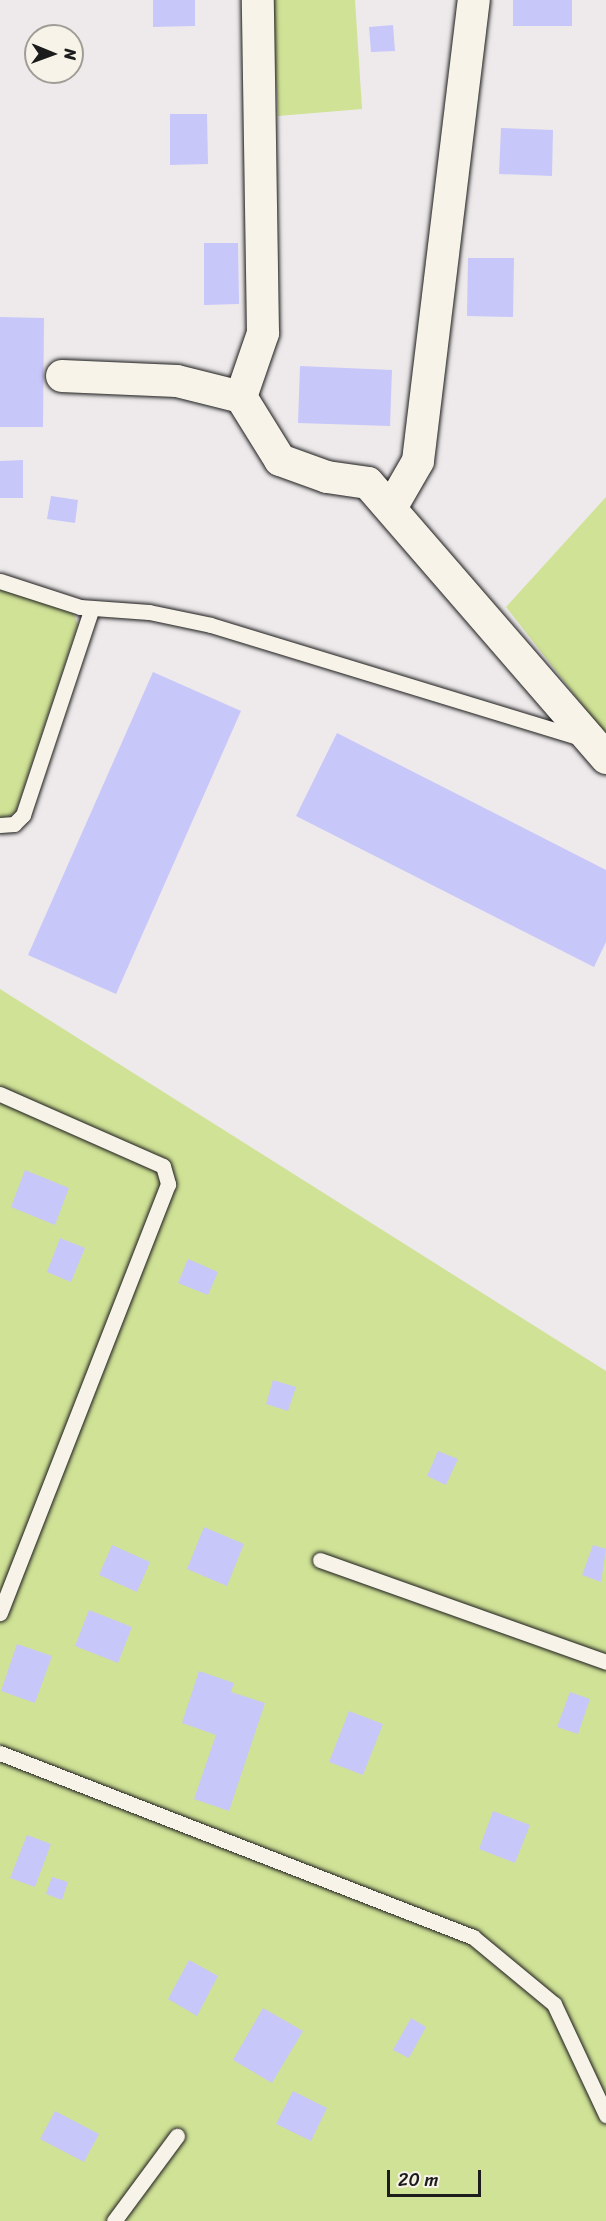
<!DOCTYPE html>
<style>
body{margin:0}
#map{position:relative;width:606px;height:2221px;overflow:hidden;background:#eeeaeb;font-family:Sriracha,sans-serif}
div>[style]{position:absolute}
.green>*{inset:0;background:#d0e296}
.building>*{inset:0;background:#c8c7f9}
.roads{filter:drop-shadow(0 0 2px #1c1c1c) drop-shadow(0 0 2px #1c1c1c)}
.lane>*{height:15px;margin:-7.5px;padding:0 7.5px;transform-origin:7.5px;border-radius:7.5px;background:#f7f3e8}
.street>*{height:32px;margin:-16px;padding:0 16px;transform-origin:16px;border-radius:16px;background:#f7f3e8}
span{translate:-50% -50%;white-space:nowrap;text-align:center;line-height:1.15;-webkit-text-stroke:5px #f7f3e8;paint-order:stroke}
.north{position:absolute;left:24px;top:24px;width:60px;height:60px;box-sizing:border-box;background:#f7f3e8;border:2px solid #9f9d96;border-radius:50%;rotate:91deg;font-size:16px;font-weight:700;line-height:24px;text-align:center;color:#1c1c1c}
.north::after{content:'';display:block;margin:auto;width:21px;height:27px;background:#1c1c1c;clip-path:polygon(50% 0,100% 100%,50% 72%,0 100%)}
.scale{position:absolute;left:387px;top:2170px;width:94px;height:27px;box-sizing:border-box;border:3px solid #1c1c1c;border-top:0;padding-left:8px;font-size:18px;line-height:21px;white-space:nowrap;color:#1c1c1c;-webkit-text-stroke:4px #f7f3e8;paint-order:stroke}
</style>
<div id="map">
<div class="green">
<div style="clip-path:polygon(272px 0,355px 0,362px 109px,278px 116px)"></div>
<div style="clip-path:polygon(606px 497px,606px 735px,506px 607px)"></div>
<div style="clip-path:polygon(0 589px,73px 612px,78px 625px,16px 812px,4px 819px,0 818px)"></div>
<div style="clip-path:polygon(0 989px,606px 1371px,606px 2221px,0 2221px)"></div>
</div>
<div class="building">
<div style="clip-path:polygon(153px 0,195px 0,195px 26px,153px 27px)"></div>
<div style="clip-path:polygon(513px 0,572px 0,572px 26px,513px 26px)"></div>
<div style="clip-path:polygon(393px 25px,395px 51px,371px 52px,369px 27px)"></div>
<div style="clip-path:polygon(170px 114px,207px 114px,208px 164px,170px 165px)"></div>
<div style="clip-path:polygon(501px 128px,553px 130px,552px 176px,499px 174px)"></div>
<div style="clip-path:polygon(204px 243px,238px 243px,239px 304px,204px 305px)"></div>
<div style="clip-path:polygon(468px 258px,514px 258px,513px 317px,467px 316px)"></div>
<div style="clip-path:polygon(0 317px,44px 318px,43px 427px,0 427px)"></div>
<div style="clip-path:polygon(300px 366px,392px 370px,390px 426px,298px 423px)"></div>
<div style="clip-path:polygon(23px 460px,23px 498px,0 498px,0 461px)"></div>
<div style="clip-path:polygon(51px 496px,78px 500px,75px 523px,47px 519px)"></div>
<div style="clip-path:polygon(153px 672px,241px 711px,116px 994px,28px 955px)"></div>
<div style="clip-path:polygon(337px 733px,606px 870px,606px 942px,594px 967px,296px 816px)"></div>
<div style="clip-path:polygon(25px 1170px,69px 1188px,55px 1225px,11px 1207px)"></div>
<div style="clip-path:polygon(60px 1238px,85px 1248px,71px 1282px,47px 1272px)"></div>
<div style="clip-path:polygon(188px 1259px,218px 1272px,208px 1295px,178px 1283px)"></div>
<div style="clip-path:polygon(273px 1380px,296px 1387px,288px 1411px,266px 1404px)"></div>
<div style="clip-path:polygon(438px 1451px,458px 1459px,446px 1485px,427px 1476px)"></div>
<div style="clip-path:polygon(204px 1527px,244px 1544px,227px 1586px,187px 1569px)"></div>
<div style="clip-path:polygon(112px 1545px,150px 1562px,137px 1592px,99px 1575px)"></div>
<div style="clip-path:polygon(593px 1545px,606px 1549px,601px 1582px,582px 1575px)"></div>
<div style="clip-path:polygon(89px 1610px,132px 1627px,118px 1663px,75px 1646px)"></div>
<div style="clip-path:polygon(17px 1644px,52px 1656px,35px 1703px,1px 1691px)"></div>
<div style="clip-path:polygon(199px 1671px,234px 1683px,231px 1692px,265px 1703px,229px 1811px,194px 1799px,216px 1735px,182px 1723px)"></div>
<div style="clip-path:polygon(570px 1692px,590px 1699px,578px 1734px,557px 1727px)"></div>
<div style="clip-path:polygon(349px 1711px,383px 1724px,363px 1775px,329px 1762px)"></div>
<div style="clip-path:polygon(493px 1811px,530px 1825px,515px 1863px,479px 1849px)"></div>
<div style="clip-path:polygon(27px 1835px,51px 1844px,35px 1887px,10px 1878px)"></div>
<div style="clip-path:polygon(52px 1877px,68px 1882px,62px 1900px,46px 1894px)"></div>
<div style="clip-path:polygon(189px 1960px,218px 1976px,197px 2016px,168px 1999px)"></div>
<div style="clip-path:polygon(263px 2008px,303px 2031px,272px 2083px,233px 2060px)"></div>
<div style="clip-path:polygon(411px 2018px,426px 2027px,409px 2058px,393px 2050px)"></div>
<div style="clip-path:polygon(293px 2091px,327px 2108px,311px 2141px,276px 2124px)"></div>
<div style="clip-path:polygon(55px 2111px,99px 2134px,84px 2162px,40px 2139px)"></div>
</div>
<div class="roads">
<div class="lane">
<div style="left:0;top:581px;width:84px;rotate:18deg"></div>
<div style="left:80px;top:607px;width:69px;rotate:4.1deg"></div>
<div style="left:149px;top:612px;width:63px;rotate:11.8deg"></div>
<div style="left:211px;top:625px;width:389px;rotate:17deg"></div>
<div style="left:0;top:825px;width:14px;rotate:-4deg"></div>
<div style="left:14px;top:824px;width:13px;rotate:-45deg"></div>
<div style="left:23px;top:815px;width:218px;rotate:-71.6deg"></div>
<div style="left:0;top:1094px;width:178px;rotate:23.8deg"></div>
<div style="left:163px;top:1166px;width:19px;rotate:74deg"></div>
<div style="left:168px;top:1184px;width:461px;rotate:111.4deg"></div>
<div style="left:320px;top:1560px;width:304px;rotate:19.6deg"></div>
<div style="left:0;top:1753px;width:508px;rotate:21.26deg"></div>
<div style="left:473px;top:1937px;width:105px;rotate:39.6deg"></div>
<div style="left:554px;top:2004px;width:123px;rotate:64.9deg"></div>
<div style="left:114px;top:2221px;width:106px;rotate:-53.5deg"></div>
</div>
<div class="street">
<div style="left:62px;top:376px;width:115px;rotate:2.5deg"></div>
<div style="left:177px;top:381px;width:66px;rotate:14deg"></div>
<div style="left:241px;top:397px;width:74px;rotate:58.2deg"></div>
<div style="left:280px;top:460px;width:50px;rotate:19.9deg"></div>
<div style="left:327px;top:477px;width:41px;rotate:8.3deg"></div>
<div style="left:368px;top:483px;width:364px;rotate:49.1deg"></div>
<div style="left:241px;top:397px;width:68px;rotate:-71deg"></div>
<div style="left:263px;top:333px;width:333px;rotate:-90.9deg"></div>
<div style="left:391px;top:508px;width:54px;rotate:-60.1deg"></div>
<div style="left:418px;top:461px;width:464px;rotate:-83.1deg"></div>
</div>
</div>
<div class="north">N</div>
<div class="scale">20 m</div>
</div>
